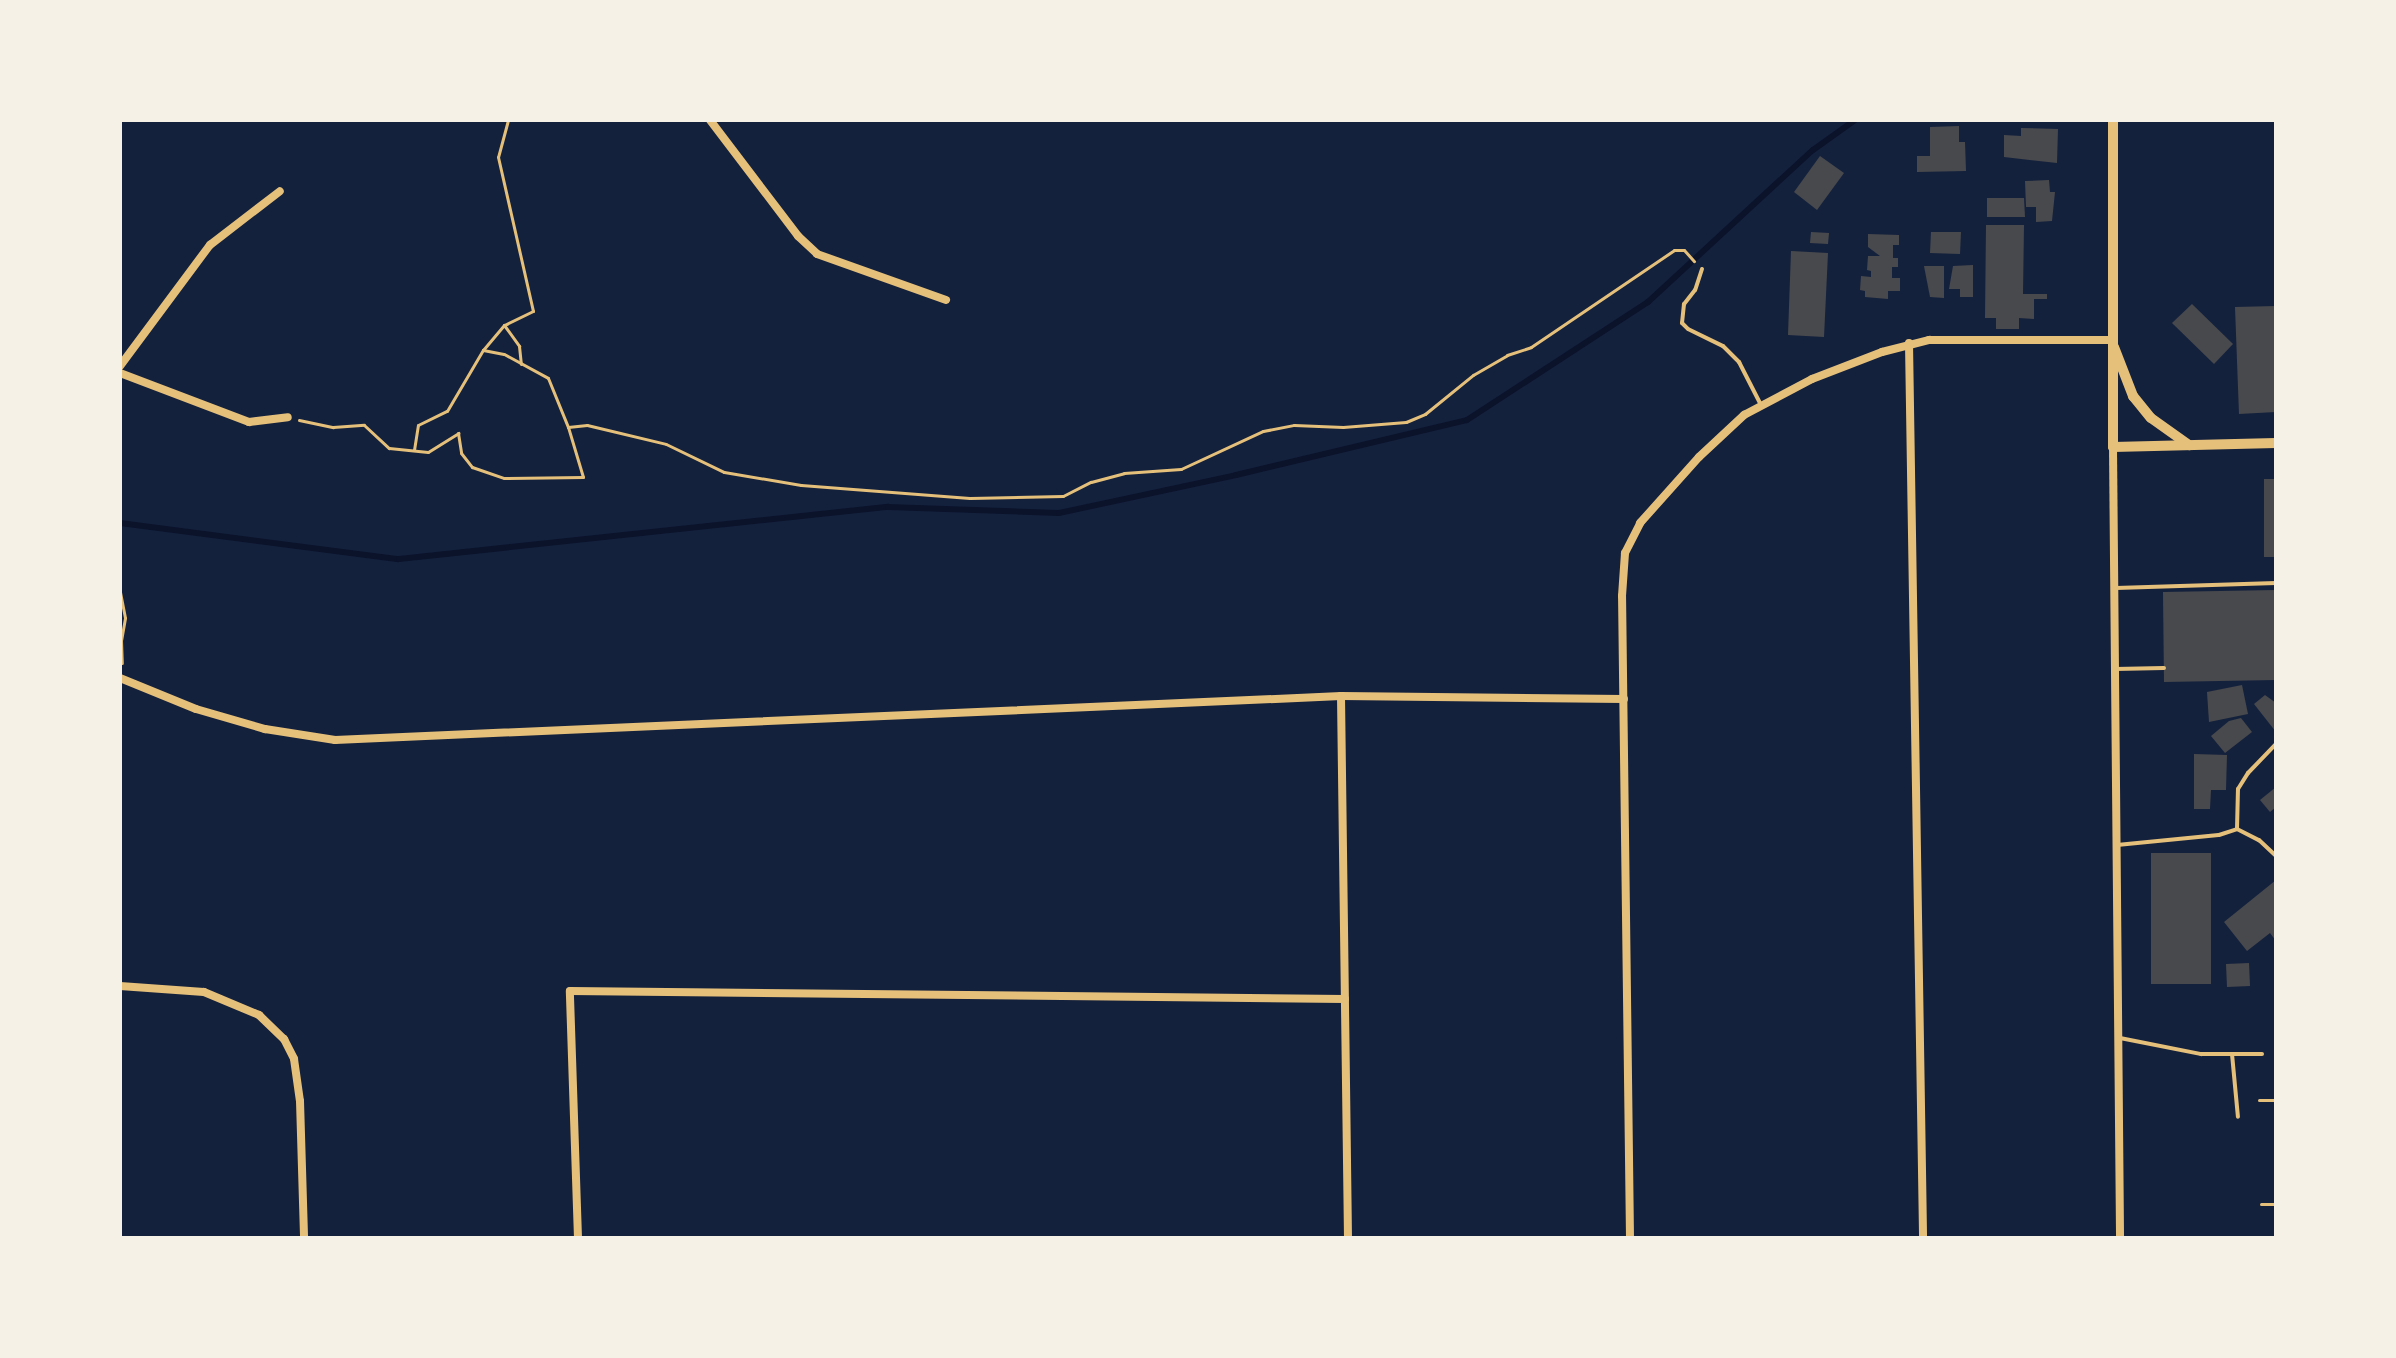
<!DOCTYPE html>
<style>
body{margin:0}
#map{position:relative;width:2396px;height:1358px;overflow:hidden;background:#14213d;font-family:Merriweather,serif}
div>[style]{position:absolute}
.stream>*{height:6px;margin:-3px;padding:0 3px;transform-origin:3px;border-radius:3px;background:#0b132b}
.building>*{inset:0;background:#48494c}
.path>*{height:3px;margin:-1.5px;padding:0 1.5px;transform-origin:1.5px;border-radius:1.5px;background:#e5c07b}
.service>*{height:4px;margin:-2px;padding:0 2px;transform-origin:2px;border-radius:2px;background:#e5c07b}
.minor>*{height:8px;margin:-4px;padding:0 4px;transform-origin:4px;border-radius:4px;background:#e5c07b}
.tertiary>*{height:10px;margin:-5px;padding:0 5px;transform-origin:5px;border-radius:5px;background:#e5c07b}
span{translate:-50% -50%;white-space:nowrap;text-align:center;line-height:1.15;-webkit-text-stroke:7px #f6f1e7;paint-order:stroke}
.frame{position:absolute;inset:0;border:122px solid #f6f1e7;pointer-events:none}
</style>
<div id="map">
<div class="stream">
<div style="left:120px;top:523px;width:281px;rotate:7.4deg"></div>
<div style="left:399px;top:559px;width:492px;rotate:-6.1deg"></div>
<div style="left:888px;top:507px;width:171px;rotate:2deg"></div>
<div style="left:1059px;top:513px;width:181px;rotate:-12.1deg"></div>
<div style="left:1236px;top:475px;width:237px;rotate:-13.4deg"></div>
<div style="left:1467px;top:420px;width:216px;rotate:-33.1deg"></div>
<div style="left:1648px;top:302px;width:224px;rotate:-42.7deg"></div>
<div style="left:1813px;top:150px;width:52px;rotate:-35.5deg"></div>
</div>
<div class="building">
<div style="clip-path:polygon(1959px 126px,1959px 142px,1965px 142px,1966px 171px,1917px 172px,1917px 156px,1930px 156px,1930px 127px)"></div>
<div style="clip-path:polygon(2021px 128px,2058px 129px,2057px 163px,2004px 157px,2004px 135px,2021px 136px)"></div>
<div style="clip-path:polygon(1820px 156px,1844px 173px,1817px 210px,1794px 192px)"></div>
<div style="clip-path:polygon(2049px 180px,2050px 192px,2055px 192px,2052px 221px,2036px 222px,2036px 207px,2026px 207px,2025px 181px)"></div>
<div style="clip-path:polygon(1987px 198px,2024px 198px,2025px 217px,1987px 217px)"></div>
<div style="clip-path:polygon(1986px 225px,2024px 225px,2023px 294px,2047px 294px,2047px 299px,2034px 299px,2034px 319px,2019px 318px,2019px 329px,1996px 329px,1996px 318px,1985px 318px)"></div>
<div style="clip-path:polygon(1811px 232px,1829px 233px,1828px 244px,1810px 243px)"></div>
<div style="clip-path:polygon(1931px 232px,1961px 232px,1960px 254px,1930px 253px)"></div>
<div style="clip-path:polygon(1868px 234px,1899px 235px,1899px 245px,1893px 245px,1893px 258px,1898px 258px,1898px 267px,1892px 267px,1892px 278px,1900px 278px,1900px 291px,1888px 291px,1888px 299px,1865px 297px,1865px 291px,1860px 290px,1861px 276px,1871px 277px,1871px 271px,1867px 270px,1868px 256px,1880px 256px,1868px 247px)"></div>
<div style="clip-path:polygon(1791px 251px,1828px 253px,1824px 337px,1788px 335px)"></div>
<div style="clip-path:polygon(1973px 265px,1973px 297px,1960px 297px,1960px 289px,1949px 289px,1953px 266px)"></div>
<div style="clip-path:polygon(1924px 266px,1944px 266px,1944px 298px,1930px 297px)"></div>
<div style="clip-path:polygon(2192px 304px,2233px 344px,2214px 364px,2172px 323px)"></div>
<div style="clip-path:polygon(2276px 306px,2276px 412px,2239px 414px,2235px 307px)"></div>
<div style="clip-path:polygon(2264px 479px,2276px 479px,2276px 557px,2264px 557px)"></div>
<div style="clip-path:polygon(2276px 590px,2276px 680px,2164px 682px,2163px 592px)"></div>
<div style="clip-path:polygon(2242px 685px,2248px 714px,2209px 722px,2207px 692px)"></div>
<div style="clip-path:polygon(2265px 695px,2276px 703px,2276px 732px,2254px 704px)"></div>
<div style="clip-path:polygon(2241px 718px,2252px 732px,2225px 753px,2211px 736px,2229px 721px)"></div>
<div style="clip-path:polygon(2194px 754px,2227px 755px,2226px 790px,2211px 790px,2210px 809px,2194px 809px)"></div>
<div style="clip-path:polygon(2276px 787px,2276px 807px,2270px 812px,2260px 800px)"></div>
<div style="clip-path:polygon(2151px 853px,2211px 853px,2211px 984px,2151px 984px)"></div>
<div style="clip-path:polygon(2276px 880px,2276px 941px,2270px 933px,2247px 951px,2224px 922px)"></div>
<div style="clip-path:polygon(2249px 963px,2250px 986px,2227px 987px,2226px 964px)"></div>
</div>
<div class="path">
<div style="left:508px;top:120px;width:38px;rotate:105deg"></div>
<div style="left:498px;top:157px;width:158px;rotate:77.2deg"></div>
<div style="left:533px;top:311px;width:32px;rotate:154deg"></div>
<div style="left:504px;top:325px;width:26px;rotate:54deg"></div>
<div style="left:519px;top:346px;width:18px;rotate:84deg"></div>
<div style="left:483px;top:350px;width:33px;rotate:-50deg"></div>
<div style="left:299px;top:420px;width:35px;rotate:12deg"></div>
<div style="left:333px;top:427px;width:31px;rotate:-4deg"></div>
<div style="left:364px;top:425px;width:34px;rotate:43deg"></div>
<div style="left:389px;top:448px;width:39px;rotate:6deg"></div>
<div style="left:428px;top:452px;width:36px;rotate:-32deg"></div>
<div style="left:458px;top:433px;width:20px;rotate:81deg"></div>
<div style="left:461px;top:453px;width:18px;rotate:52deg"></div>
<div style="left:472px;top:467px;width:34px;rotate:19deg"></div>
<div style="left:504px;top:478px;width:79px;rotate:-0.7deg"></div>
<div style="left:583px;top:477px;width:52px;rotate:-106.7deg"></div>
<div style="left:568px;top:427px;width:19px;rotate:-6deg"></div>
<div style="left:587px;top:425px;width:81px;rotate:13.5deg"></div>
<div style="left:666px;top:444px;width:64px;rotate:25.8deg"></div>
<div style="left:724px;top:472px;width:78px;rotate:9.6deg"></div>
<div style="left:801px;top:485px;width:169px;rotate:4.4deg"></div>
<div style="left:970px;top:498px;width:93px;rotate:-1.2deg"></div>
<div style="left:1063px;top:496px;width:31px;rotate:-27deg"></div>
<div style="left:1091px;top:482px;width:34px;rotate:-15deg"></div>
<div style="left:1124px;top:473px;width:57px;rotate:-4deg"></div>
<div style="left:1181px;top:469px;width:90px;rotate:-24.9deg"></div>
<div style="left:1263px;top:431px;width:32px;rotate:-11deg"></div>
<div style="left:1294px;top:425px;width:49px;rotate:2.3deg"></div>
<div style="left:1343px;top:427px;width:63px;rotate:-4.5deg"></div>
<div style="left:1406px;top:422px;width:21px;rotate:-23deg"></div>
<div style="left:1425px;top:414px;width:62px;rotate:-39.1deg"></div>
<div style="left:1473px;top:375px;width:39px;rotate:-30deg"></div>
<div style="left:1507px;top:355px;width:25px;rotate:-18deg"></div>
<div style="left:1531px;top:347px;width:173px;rotate:-34.1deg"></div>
<div style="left:1674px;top:250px;width:10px"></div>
<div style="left:1684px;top:250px;width:15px;rotate:48deg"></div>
<div style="left:414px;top:450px;width:25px;rotate:-81deg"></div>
<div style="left:418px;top:425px;width:32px;rotate:-26deg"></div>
<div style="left:447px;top:411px;width:71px;rotate:-59.5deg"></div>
<div style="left:483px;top:350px;width:21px;rotate:11deg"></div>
<div style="left:504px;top:354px;width:50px;rotate:28.6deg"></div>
<div style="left:548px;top:378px;width:53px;rotate:67.8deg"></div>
<div style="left:120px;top:592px;width:26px;rotate:79deg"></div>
<div style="left:125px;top:618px;width:22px;rotate:100deg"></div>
<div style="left:121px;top:640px;width:23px;rotate:88deg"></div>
<div style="left:2259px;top:1100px;width:17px"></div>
<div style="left:2261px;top:1204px;width:15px"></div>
</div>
<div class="service">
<div style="left:1702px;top:269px;width:22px;rotate:108deg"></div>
<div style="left:1695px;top:290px;width:18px;rotate:128deg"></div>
<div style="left:1684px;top:304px;width:19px;rotate:96deg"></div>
<div style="left:1682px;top:323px;width:8px;rotate:45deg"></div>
<div style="left:1688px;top:329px;width:39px;rotate:26deg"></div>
<div style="left:1723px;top:346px;width:23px;rotate:45deg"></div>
<div style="left:1739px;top:362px;width:48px;rotate:62.9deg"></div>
<div style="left:2116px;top:588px;width:160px;rotate:-1.8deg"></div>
<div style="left:2115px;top:669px;width:49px;rotate:-1.2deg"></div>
<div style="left:2237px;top:829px;width:40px;rotate:-88.6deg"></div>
<div style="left:2238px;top:789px;width:19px;rotate:-58deg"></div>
<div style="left:2248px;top:773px;width:40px;rotate:-46deg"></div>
<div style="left:2117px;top:845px;width:102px;rotate:-5.6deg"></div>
<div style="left:2219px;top:835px;width:19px;rotate:-18deg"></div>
<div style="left:2237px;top:829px;width:25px;rotate:27deg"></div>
<div style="left:2259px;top:840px;width:23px;rotate:43deg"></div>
<div style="left:2120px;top:1038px;width:83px;rotate:11.2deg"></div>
<div style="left:2201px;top:1054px;width:61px"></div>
<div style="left:2232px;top:1054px;width:63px;rotate:84.6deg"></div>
</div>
<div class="minor">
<div style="left:710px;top:120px;width:146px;rotate:52.8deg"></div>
<div style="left:798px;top:236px;width:26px;rotate:43deg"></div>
<div style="left:817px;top:254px;width:137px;rotate:19.6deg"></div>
<div style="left:1909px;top:343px;width:895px;rotate:89.1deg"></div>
<div style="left:120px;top:366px;width:151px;rotate:-53.4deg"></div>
<div style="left:210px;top:245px;width:88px;rotate:-37.6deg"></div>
<div style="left:120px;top:373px;width:138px;rotate:20.8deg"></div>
<div style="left:249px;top:422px;width:39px;rotate:-7deg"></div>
<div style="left:2113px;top:447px;width:791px;rotate:89.49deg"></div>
<div style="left:120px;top:678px;width:82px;rotate:22.2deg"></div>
<div style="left:196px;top:709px;width:72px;rotate:16.2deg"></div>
<div style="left:265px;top:729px;width:71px;rotate:8.9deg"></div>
<div style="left:335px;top:740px;width:1007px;rotate:-2.5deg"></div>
<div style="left:1341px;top:696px;width:283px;rotate:0.6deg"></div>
<div style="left:1341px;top:696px;width:542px;rotate:89.26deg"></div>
<div style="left:120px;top:986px;width:84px;rotate:4.1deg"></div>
<div style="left:204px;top:992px;width:60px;rotate:22.7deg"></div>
<div style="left:259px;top:1015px;width:35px;rotate:44deg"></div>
<div style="left:284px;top:1039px;width:22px;rotate:63deg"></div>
<div style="left:294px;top:1059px;width:42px;rotate:81.9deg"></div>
<div style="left:300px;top:1101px;width:137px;rotate:88.3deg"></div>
<div style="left:578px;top:1238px;width:247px;rotate:-91.9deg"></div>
<div style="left:570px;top:991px;width:775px;rotate:0.59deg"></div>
<div style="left:1630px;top:1238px;width:642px;rotate:-90.71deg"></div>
<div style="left:1622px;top:596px;width:43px;rotate:-86deg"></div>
<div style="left:1625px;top:553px;width:34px;rotate:-63deg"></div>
<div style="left:1640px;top:523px;width:89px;rotate:-48.2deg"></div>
<div style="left:1699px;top:457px;width:62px;rotate:-43deg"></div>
<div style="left:1744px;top:415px;width:77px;rotate:-27.9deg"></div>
<div style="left:1812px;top:379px;width:75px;rotate:-21.1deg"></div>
<div style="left:1882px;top:352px;width:49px;rotate:-14.3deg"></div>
<div style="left:1929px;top:340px;width:182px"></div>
</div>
<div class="tertiary">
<div style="left:2113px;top:120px;width:327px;rotate:90deg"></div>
<div style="left:2113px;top:447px;width:163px;rotate:-1.4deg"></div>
<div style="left:2114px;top:347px;width:53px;rotate:68.8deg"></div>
<div style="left:2133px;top:396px;width:28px;rotate:51deg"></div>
<div style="left:2151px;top:418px;width:47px;rotate:35.4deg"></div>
</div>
<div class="frame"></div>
</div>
